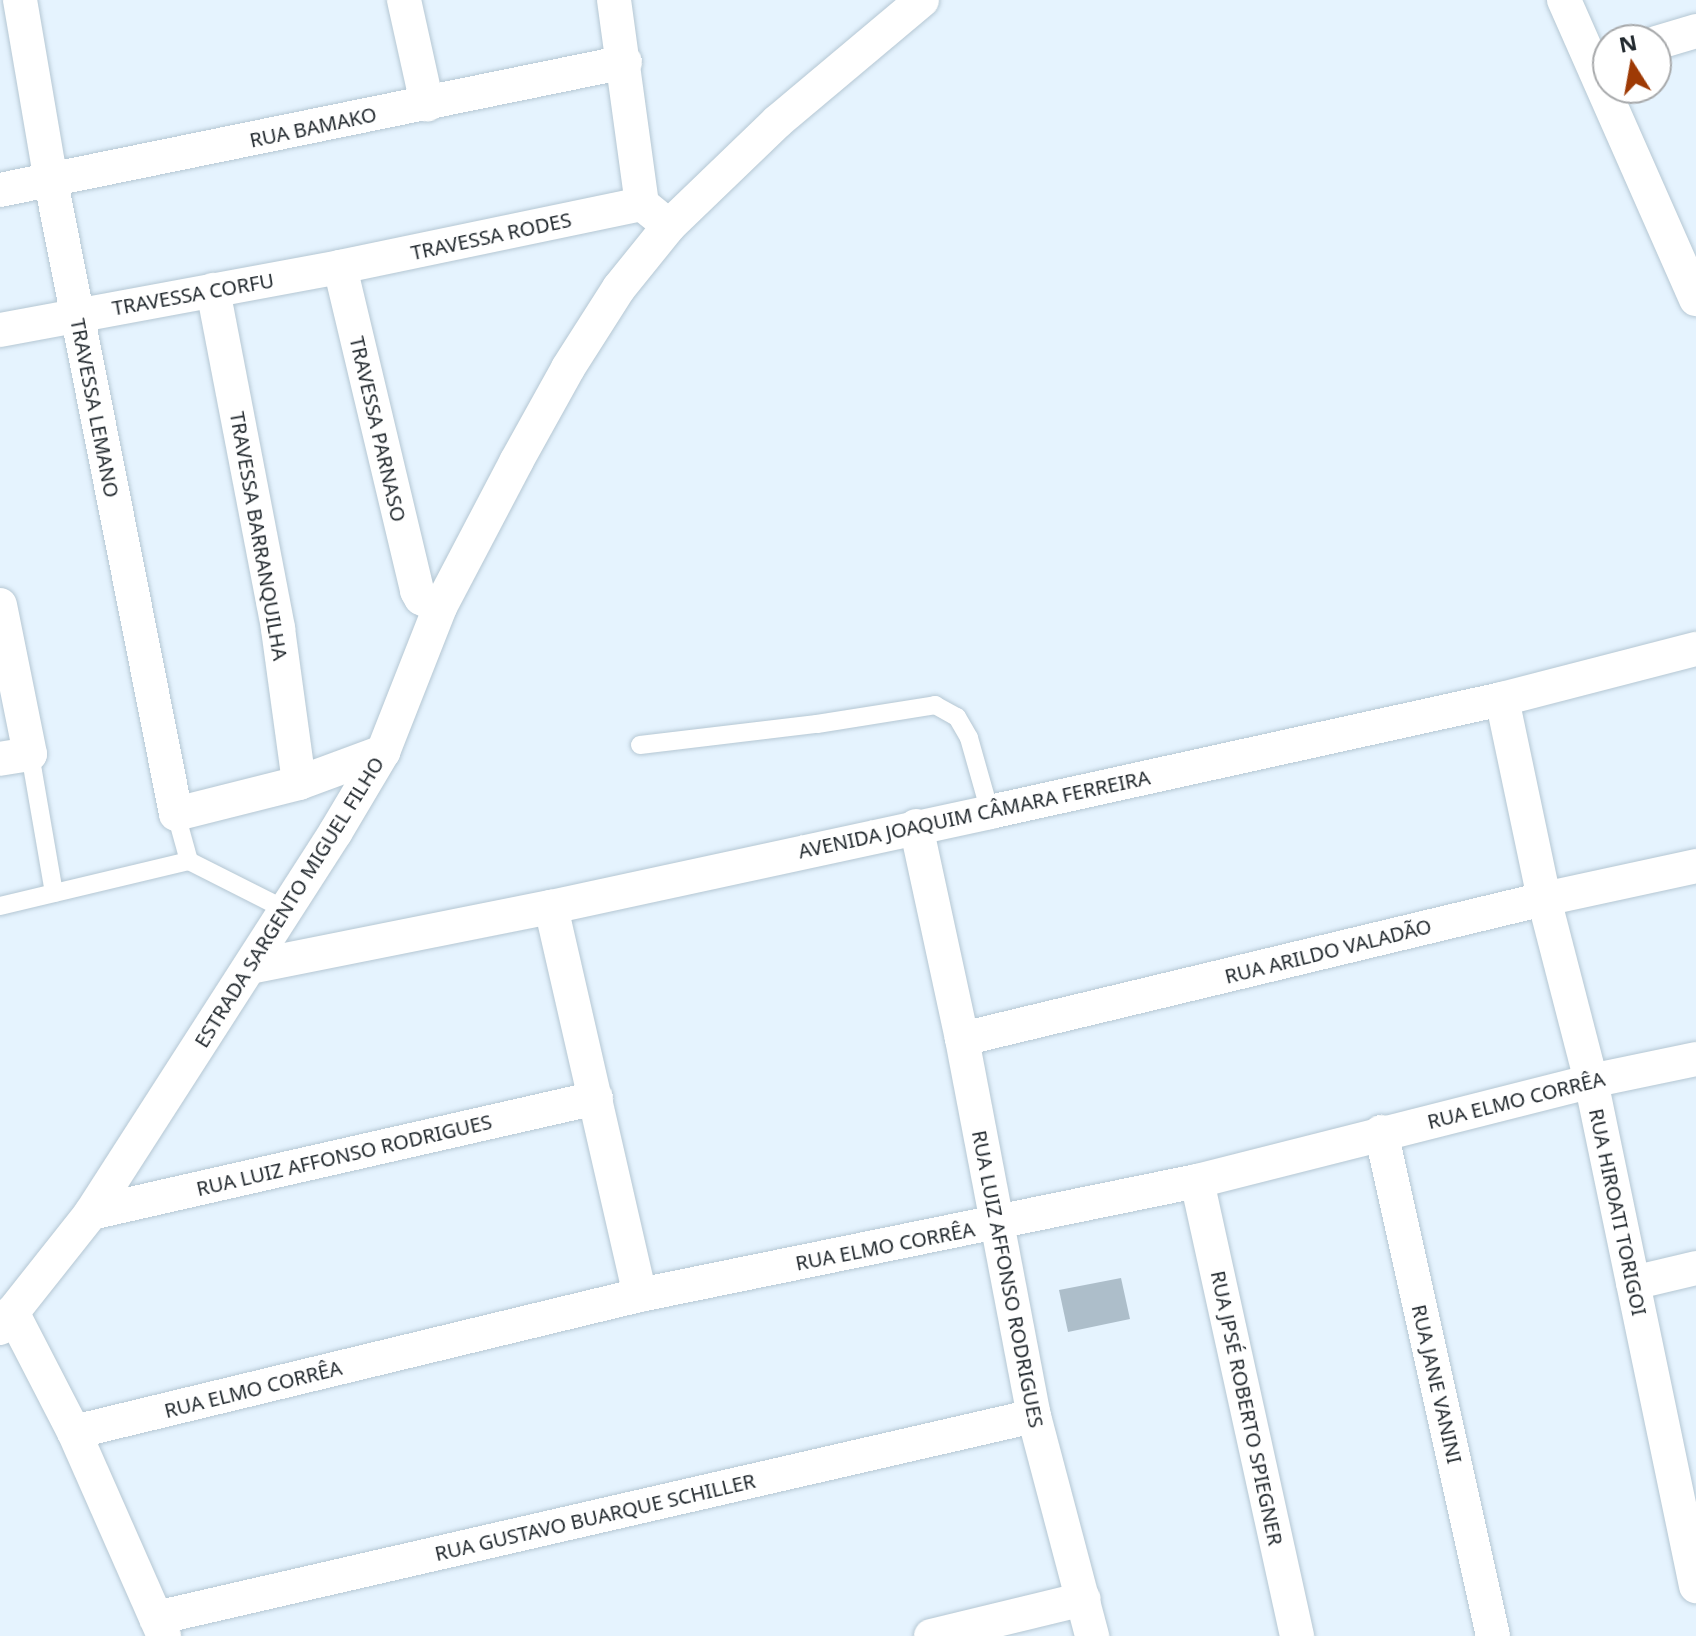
<!DOCTYPE html>
<meta charset="utf-8">
<style>
body{margin:0}
#map{position:relative;width:1696px;height:1636px;overflow:hidden;background:#e5f3fe;font-family:"Noto Sans",sans-serif}
div>[style]{position:absolute}
.building>*{inset:0;background:#adbeca}
.roads{filter:drop-shadow(0 0 2px #b5c7d3) drop-shadow(0 0 2px #b5c7d3)}
.lane>*{height:18px;margin:-9px;padding:0 9px;transform-origin:9px;border-radius:9px;background:#fff}
.street>*{height:34px;margin:-17px;padding:0 17px;transform-origin:17px;border-radius:17px;background:#fff}
span{translate:-50% -50%;white-space:nowrap;text-align:center;line-height:1.15;-webkit-text-stroke:7px #fff;paint-order:stroke}
.street-label{font-size:20px;color:#22292e}
.north{position:absolute;left:1592px;top:24px;width:80px;height:80px;box-sizing:border-box;background:#fff;border:2px solid #a7a9ab;border-radius:50%;rotate:349deg;font-size:22px;font-weight:700;line-height:32px;text-align:center;color:#22292e}
.north::after{content:'';display:block;margin:auto;width:28px;height:36px;background:#9e3a05;clip-path:polygon(50% 0,100% 100%,50% 72%,0 100%)}
</style>
<div id="map">
<div class="building">
<div style="clip-path:polygon(1121px 1278px,1130px 1319px,1068px 1332px,1059px 1290px)"></div>
</div>
<div class="roads">
<div class="lane">
<div style="left:640px;top:745px;width:178px;rotate:-6.8deg"></div>
<div style="left:817px;top:724px;width:120px;rotate:-9.1deg"></div>
<div style="left:935px;top:705px;width:25px;rotate:29deg"></div>
<div style="left:957px;top:717px;width:24px;rotate:60deg"></div>
<div style="left:969px;top:738px;width:77px;rotate:74.2deg"></div>
<div style="left:30px;top:754px;width:141px;rotate:80.2deg"></div>
<div style="left:189px;top:861px;width:109px;rotate:26.8deg"></div>
<div style="left:0;top:906px;width:194px;rotate:-13.4deg"></div>
<div style="left:189px;top:861px;width:49px;rotate:-105.5deg"></div>
</div>
<div class="street">
<div style="left:20px;top:0;width:185px;rotate:80.3deg"></div>
<div style="left:51px;top:182px;width:644px;rotate:78.81deg"></div>
<div style="left:176px;top:814px;width:127px;rotate:-14.1deg"></div>
<div style="left:299px;top:783px;width:90px;rotate:-20.3deg"></div>
<div style="left:404px;top:0;width:107px;rotate:77.5deg"></div>
<div style="left:614px;top:0;width:206px;rotate:82.2deg"></div>
<div style="left:642px;top:204px;width:22px;rotate:39deg"></div>
<div style="left:1564px;top:0;width:327px;rotate:66.2deg"></div>
<div style="left:1656px;top:43px;width:42px;rotate:-16.7deg"></div>
<div style="left:0;top:190px;width:638px;rotate:-11.57deg"></div>
<div style="left:340px;top:267px;width:333px;rotate:76.6deg"></div>
<div style="left:417px;top:591px;width:8px;rotate:60deg"></div>
<div style="left:421px;top:598px;width:21px;rotate:25deg"></div>
<div style="left:213px;top:290px;width:345px;rotate:79.1deg"></div>
<div style="left:278px;top:629px;width:155px;rotate:82.2deg"></div>
<div style="left:0;top:330px;width:346px;rotate:-10.5deg"></div>
<div style="left:340px;top:267px;width:309px;rotate:-11.8deg"></div>
<div style="left:0;top:605px;width:152px;rotate:78.6deg"></div>
<div style="left:30px;top:754px;width:30px;rotate:171deg"></div>
<div style="left:1502px;top:699px;width:204px;rotate:78.1deg"></div>
<div style="left:1544px;top:899px;width:188px;rotate:75.5deg"></div>
<div style="left:1591px;top:1081px;width:516px;rotate:78.25deg"></div>
<div style="left:916px;top:826px;width:218px;rotate:77.8deg"></div>
<div style="left:962px;top:1039px;width:384px;rotate:79.2deg"></div>
<div style="left:1034px;top:1416px;width:228px;rotate:75.2deg"></div>
<div style="left:551px;top:907px;width:398px;rotate:77.1deg"></div>
<div style="left:250px;top:967px;width:307px;rotate:-11.3deg"></div>
<div style="left:551px;top:907px;width:449px;rotate:-12.2deg"></div>
<div style="left:990px;top:812px;width:524px;rotate:-12.45deg"></div>
<div style="left:1502px;top:699px;width:200px;rotate:-14.5deg"></div>
<div style="left:962px;top:1039px;width:599px;rotate:-13.53deg"></div>
<div style="left:1544px;top:899px;width:156px;rotate:-12.2deg"></div>
<div style="left:1381px;top:1132px;width:516px;rotate:77.47deg"></div>
<div style="left:1197px;top:1181px;width:466px;rotate:77.6deg"></div>
<div style="left:91px;top:1213px;width:518px;rotate:-12.83deg"></div>
<div style="left:1633px;top:1283px;width:65px;rotate:-13.4deg"></div>
<div style="left:12px;top:1312px;width:135px;rotate:62.7deg"></div>
<div style="left:74px;top:1432px;width:223px;rotate:66.2deg"></div>
<div style="left:0;top:1328px;width:147px;rotate:-51.6deg"></div>
<div style="left:91px;top:1213px;width:452px;rotate:-57.3deg"></div>
<div style="left:335px;top:833px;width:94px;rotate:-59.3deg"></div>
<div style="left:383px;top:752px;width:156px;rotate:-68.5deg"></div>
<div style="left:440px;top:607px;width:164px;rotate:-62.3deg"></div>
<div style="left:516px;top:462px;width:107px;rotate:-61deg"></div>
<div style="left:568px;top:368px;width:95px;rotate:-57.5deg"></div>
<div style="left:619px;top:288px;width:80px;rotate:-51.1deg"></div>
<div style="left:669px;top:226px;width:151px;rotate:-43.9deg"></div>
<div style="left:778px;top:121px;width:188px;rotate:-40deg"></div>
<div style="left:74px;top:1432px;width:582px;rotate:-13.61deg"></div>
<div style="left:640px;top:1295px;width:569px;rotate:-11.57deg"></div>
<div style="left:1197px;top:1181px;width:406px;rotate:-14.2deg"></div>
<div style="left:1591px;top:1081px;width:107px;rotate:-11.8deg"></div>
<div style="left:156px;top:1618px;width:901px;rotate:-12.96deg"></div>
<div style="left:931px;top:1636px;width:157px;rotate:-13.6deg"></div>
</div>
</div>
<div class="street-label">
<span style="left:313px;top:127px;rotate:-12deg">RUA BAMAKO</span>
<span style="left:491px;top:236px;rotate:-12deg">TRAVESSA RODES</span>
<span style="left:193px;top:294px;rotate:-10deg">TRAVESSA CORFU</span>
<span style="left:95px;top:408px;rotate:79deg">TRAVESSA LEMANO</span>
<span style="left:378px;top:429px;rotate:77deg">TRAVESSA PARNASO</span>
<span style="left:259px;top:536px;rotate:80deg">TRAVESSA BARRANQUILHA</span>
<span style="left:974px;top:814px;rotate:-12deg">AVENIDA JOAQUIM CÂMARA FERREIRA</span>
<span style="left:289px;top:902px;rotate:-58deg">ESTRADA SARGENTO MIGUEL FILHO</span>
<span style="left:1328px;top:951px;rotate:-14deg">RUA ARILDO VALADÃO</span>
<span style="left:1516px;top:1100px;rotate:-14deg">RUA ELMO CORRÊA</span>
<span style="left:344px;top:1155px;rotate:-13deg">RUA LUIZ AFFONSO RODRIGUES</span>
<span style="left:1618px;top:1212px;rotate:78deg">RUA HIROATI TORIGOI</span>
<span style="left:885px;top:1246px;rotate:-11deg">RUA ELMO CORRÊA</span>
<span style="left:1008px;top:1279px;rotate:79deg">RUA LUIZ AFFONSO RODRIGUES</span>
<span style="left:1437px;top:1384px;rotate:77deg">RUA JANE VANINI</span>
<span style="left:253px;top:1389px;rotate:-14deg">RUA ELMO CORRÊA</span>
<span style="left:1247px;top:1408px;rotate:78deg">RUA JPSÉ ROBERTO SPIEGNER</span>
<span style="left:595px;top:1517px;rotate:-13deg">RUA GUSTAVO BUARQUE SCHILLER</span>
</div>
<div class="north">N</div>
</div>
